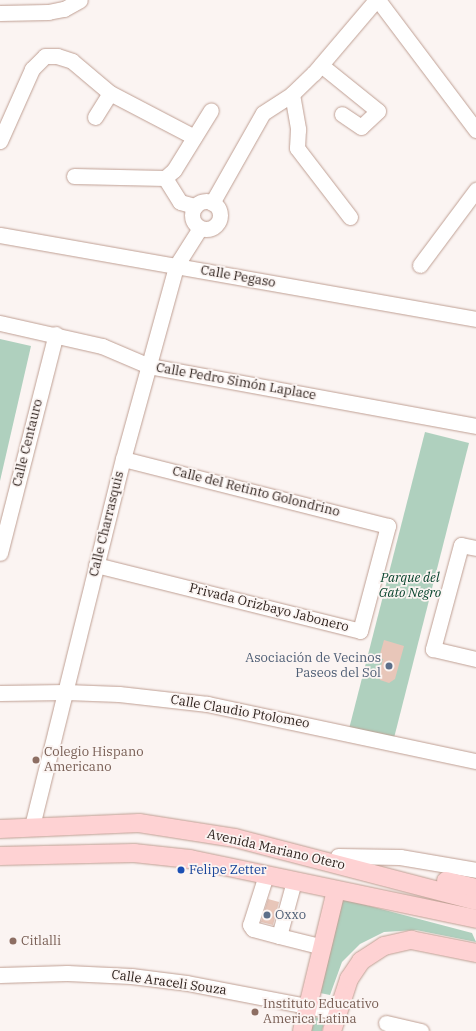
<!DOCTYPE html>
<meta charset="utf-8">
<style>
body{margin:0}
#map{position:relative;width:476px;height:1031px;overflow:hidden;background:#fbf4f2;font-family:"IBM Plex Serif",serif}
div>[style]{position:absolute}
.green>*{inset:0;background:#afd0be}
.building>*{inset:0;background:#e8c6b9}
.roads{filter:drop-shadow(0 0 1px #bf9f93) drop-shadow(0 0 1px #bf9f93)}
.minor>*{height:15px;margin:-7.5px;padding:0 7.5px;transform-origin:7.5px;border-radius:7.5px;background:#fff}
.minor>.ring{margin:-7.5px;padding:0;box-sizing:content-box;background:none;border:15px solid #fff;border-radius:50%}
.major>*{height:18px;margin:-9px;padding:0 9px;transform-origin:9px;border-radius:9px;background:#fed2d3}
.dots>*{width:11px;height:11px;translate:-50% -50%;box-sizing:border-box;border:2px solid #fbf4f2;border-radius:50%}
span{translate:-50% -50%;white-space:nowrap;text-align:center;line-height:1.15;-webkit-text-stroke:3.5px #fbf4f2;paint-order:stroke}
.street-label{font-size:13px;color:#2e221d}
.park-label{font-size:13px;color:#003f27;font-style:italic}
.service-label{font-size:13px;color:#4e5e75}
.right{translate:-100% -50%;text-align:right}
.left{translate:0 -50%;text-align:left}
.education-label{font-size:13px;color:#785e54}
.transit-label{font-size:13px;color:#164399}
</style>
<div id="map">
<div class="green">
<div style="clip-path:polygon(0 339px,31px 346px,0 481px)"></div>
<div style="clip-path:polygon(425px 432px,469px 443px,394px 738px,349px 729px)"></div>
<div style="clip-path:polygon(343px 899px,472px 933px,476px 942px,416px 930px,384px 932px,360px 944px,342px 962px,330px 995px,320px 993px)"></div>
<div style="clip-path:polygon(314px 1017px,325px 1019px,322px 1031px,311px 1031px)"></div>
</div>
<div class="building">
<div style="clip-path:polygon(384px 640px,404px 646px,395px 679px,389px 683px,380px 680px,379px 674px,383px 659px,379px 658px)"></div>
<div style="clip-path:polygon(268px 899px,279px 902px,273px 925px,261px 922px)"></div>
</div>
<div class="roads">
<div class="minor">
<div style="left:378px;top:0;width:163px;rotate:53deg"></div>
<div style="left:0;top:13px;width:48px;rotate:-1.2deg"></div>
<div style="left:48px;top:12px;width:16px;rotate:-11deg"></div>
<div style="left:64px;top:9px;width:18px;rotate:-29deg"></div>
<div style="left:321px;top:65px;width:73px;rotate:38.9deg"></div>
<div style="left:378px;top:111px;width:23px;rotate:137deg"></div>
<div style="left:361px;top:127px;width:23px;rotate:-146deg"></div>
<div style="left:292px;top:94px;width:36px;rotate:80deg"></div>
<div style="left:298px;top:129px;width:19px;rotate:93deg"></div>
<div style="left:297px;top:148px;width:87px;rotate:52.5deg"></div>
<div style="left:95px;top:117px;width:28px;rotate:-58deg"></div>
<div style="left:0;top:141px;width:79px;rotate:-66deg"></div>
<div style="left:32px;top:69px;width:18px;rotate:-45deg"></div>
<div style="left:45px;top:56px;width:12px"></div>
<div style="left:57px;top:56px;width:16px;rotate:18deg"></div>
<div style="left:72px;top:61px;width:50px;rotate:40.1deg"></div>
<div style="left:110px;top:93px;width:95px;rotate:27.6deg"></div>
<div style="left:74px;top:176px;width:91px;rotate:1.3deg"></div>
<div style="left:165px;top:178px;width:12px;rotate:-42deg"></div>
<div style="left:174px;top:170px;width:70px;rotate:-58.3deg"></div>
<div style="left:165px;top:178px;width:28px;rotate:58deg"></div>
<div style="left:180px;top:202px;width:16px;rotate:15deg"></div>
<div class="ring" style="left:192px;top:201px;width:13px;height:13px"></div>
<div style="left:212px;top:203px;width:103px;rotate:-60.5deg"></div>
<div style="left:263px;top:113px;width:35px;rotate:-33deg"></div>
<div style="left:292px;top:94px;width:30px;rotate:-44deg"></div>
<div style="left:314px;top:73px;width:96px;rotate:-49.7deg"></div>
<div style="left:0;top:235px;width:483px;rotate:10deg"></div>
<div style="left:420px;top:265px;width:94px;rotate:-53.3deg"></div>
<div style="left:0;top:323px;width:105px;rotate:12.7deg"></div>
<div style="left:102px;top:346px;width:51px;rotate:23.1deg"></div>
<div style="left:149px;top:366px;width:332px;rotate:10.4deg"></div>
<div style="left:476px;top:548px;width:15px;rotate:-169deg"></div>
<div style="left:461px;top:545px;width:108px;rotate:105.1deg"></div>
<div style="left:433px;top:649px;width:44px;rotate:13.1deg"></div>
<div style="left:0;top:553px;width:226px;rotate:-75.7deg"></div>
<div style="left:96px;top:565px;width:272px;rotate:14deg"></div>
<div style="left:360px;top:631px;width:109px;rotate:-75.1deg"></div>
<div style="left:388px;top:526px;width:273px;rotate:-165.8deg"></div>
<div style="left:0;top:693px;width:66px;rotate:-0.9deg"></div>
<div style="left:66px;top:692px;width:53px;rotate:2.2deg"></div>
<div style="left:119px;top:694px;width:89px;rotate:6.5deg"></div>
<div style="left:207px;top:704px;width:275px;rotate:12deg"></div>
<div style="left:32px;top:826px;width:378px;rotate:-76.1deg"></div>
<div style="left:123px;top:459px;width:200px;rotate:-74.6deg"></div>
<div style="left:176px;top:266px;width:45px;rotate:-57.7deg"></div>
<div style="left:338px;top:856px;width:62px;rotate:0.9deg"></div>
<div style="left:400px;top:857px;width:77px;rotate:9.7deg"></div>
<div style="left:266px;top:875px;width:52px;rotate:107.7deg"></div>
<div style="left:250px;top:925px;width:5px;rotate:53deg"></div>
<div style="left:253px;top:929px;width:27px;rotate:15deg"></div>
<div style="left:279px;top:936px;width:57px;rotate:-74.7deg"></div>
<div style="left:279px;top:936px;width:45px;rotate:14deg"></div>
<div style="left:0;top:975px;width:67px;rotate:-1.7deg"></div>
<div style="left:67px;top:973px;width:64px;rotate:2.7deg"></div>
<div style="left:131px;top:976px;width:56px;rotate:7.1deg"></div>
<div style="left:187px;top:983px;width:153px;rotate:10.9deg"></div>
<div style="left:386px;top:1023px;width:36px;rotate:13deg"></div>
</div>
<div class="major">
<div style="left:0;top:829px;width:139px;rotate:-2.5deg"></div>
<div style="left:139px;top:823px;width:97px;rotate:8.9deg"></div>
<div style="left:235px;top:838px;width:249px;rotate:14.6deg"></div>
<div style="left:0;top:856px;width:134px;rotate:-1.3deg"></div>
<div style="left:134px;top:853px;width:56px;rotate:6.1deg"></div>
<div style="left:190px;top:859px;width:292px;rotate:11.8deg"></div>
<div style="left:446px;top:881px;width:31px;rotate:13deg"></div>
<div style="left:302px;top:1031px;width:145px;rotate:-76.4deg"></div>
<div style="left:332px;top:1031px;width:55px;rotate:-71.9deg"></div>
<div style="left:349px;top:979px;width:22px;rotate:-56deg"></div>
<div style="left:361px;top:961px;width:27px;rotate:-33deg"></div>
<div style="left:384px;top:946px;width:28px;rotate:-13deg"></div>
<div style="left:411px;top:940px;width:66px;rotate:11.3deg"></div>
</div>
</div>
<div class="dots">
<div style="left:389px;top:666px;background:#5c6f8a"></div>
<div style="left:36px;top:760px;background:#8d6e63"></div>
<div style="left:181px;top:870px;background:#1a4fb4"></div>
<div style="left:267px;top:915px;background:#5c6f8a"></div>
<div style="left:13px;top:941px;background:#8d6e63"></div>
<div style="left:255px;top:1012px;background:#8d6e63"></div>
</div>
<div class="street-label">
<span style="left:238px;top:277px;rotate:10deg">Calle Pegaso</span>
<span style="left:236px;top:382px;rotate:10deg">Calle Pedro Simón Laplace</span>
<span style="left:28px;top:443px;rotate:-76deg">Calle Centauro</span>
<span style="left:256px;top:492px;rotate:14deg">Calle del Retinto Golondrino</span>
<span style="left:107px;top:524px;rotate:-76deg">Calle Charrasquis</span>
<span style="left:269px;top:608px;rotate:14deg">Privada Orizbayo Jabonero</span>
<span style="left:240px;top:712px;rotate:10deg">Calle Claudio Ptolomeo</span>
<span style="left:276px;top:850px;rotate:13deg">Avenida Mariano Otero</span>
<span style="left:169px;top:983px;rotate:8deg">Calle Araceli Souza</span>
</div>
<div class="park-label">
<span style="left:410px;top:586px">Parque del<br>Gato Negro</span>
</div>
<div class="service-label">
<span class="right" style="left:381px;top:666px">Asociación de Vecinos<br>Paseos del Sol</span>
<span class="left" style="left:275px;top:915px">Oxxo</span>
</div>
<div class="education-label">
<span class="left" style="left:44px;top:760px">Colegio Hispano<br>Americano</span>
<span class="left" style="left:21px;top:941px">Citlalli</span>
<span class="left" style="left:263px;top:1012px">Instituto Educativo<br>America Latina</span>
</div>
<div class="transit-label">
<span class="left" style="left:189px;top:870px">Felipe Zetter</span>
</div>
</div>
